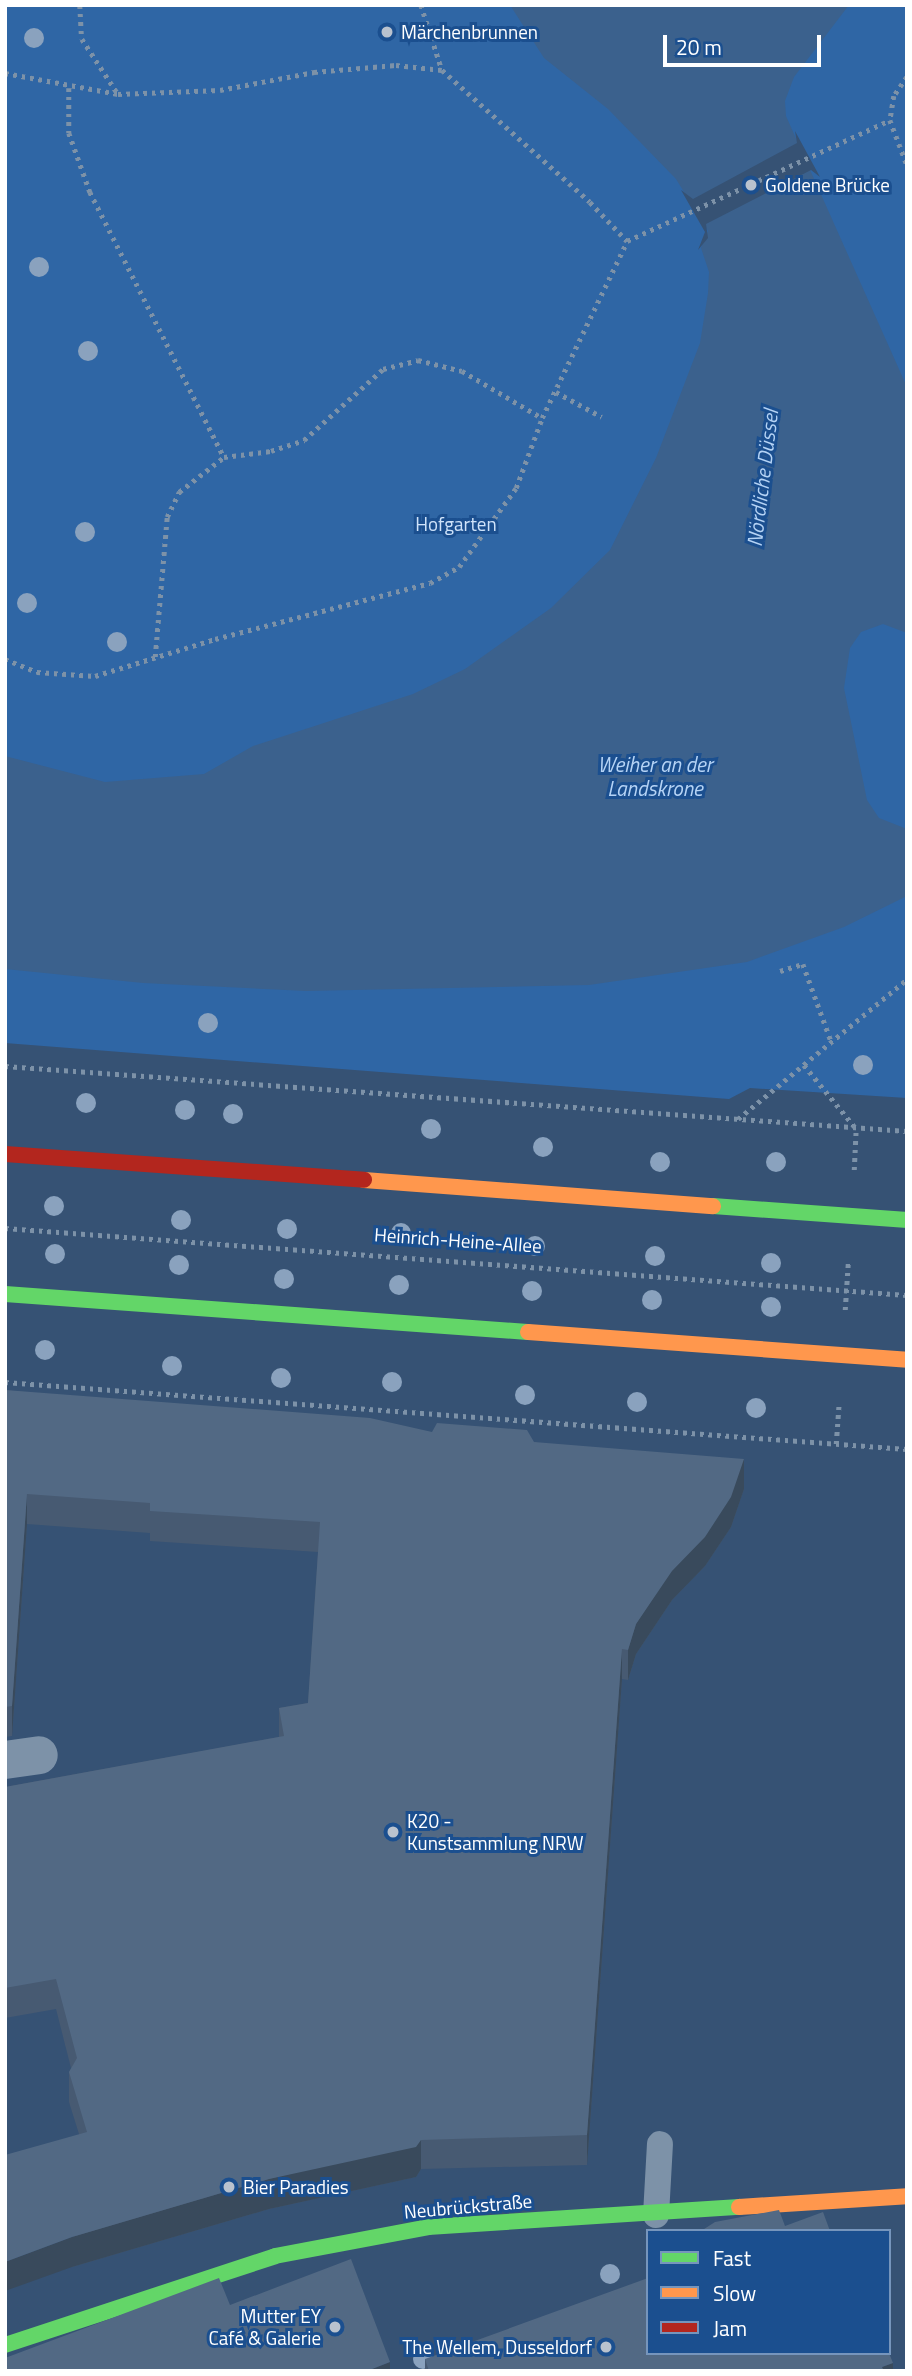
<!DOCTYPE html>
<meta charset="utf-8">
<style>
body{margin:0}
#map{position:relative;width:912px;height:2376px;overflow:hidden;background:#365274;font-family:"Titillium Web",sans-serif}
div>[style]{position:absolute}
.green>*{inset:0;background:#2f66a5}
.water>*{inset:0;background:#3b618d}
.pier>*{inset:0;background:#365274}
.path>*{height:4.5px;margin-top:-2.25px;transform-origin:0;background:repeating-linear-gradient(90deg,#7d92a8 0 3.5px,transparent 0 8.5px)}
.lane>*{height:26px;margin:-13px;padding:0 13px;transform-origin:13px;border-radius:13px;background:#7d92a8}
.street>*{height:38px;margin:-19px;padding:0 19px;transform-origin:19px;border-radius:19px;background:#7d92a8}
.fast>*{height:16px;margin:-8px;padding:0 8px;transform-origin:8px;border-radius:8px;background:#63d668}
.slow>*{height:16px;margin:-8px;padding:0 8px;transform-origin:8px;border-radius:8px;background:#ff974d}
.jam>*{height:16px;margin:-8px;padding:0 8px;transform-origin:8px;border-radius:8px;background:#b3261e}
.trees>*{width:20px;height:20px;margin:-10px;border-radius:50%;background:#8aa2be}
.wall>*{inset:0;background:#475a72}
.shaded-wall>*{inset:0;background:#394a5c}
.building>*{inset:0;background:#526984}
.dots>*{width:19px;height:19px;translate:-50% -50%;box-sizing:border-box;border:4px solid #1b4f8f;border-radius:50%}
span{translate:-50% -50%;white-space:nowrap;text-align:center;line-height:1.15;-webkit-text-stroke:6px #1b4f8f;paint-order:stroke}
.poi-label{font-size:19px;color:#fff}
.left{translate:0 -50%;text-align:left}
.right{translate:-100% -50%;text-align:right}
.park-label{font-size:19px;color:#cfe3fa}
.street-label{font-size:19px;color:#fff}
.water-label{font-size:21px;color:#b5d3f5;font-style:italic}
.frame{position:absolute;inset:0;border:7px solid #fff;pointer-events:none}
.legend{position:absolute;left:646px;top:2229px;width:245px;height:126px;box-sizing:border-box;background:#1b4f8f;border:2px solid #7695bc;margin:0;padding:9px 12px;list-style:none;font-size:21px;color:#fff}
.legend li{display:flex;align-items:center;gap:14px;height:35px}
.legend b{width:35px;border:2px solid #7695bc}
.scale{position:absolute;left:663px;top:35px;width:158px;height:32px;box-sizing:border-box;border:4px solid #fff;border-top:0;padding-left:9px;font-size:21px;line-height:24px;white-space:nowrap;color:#fff;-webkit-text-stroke:5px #1b4f8f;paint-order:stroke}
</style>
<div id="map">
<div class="green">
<div style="clip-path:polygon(5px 5px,907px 5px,907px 1098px,750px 1088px,729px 1099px,5px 1043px)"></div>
</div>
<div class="water">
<div style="clip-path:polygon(510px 5px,849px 5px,794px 77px,785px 101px,786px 116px,907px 387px,907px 633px,883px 624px,861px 632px,850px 648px,844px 688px,867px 800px,879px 818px,907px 829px,907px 896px,844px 927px,747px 962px,589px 985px,306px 991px,143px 983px,5px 969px,5px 756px,105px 782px,204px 774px,253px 746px,413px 694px,465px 669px,551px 608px,610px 550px,656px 458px,700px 343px,708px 293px,709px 272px,701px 248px,708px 231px,676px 179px,608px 109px,544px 58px)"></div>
</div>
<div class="pier">
<div style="clip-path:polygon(795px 131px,820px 177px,811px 170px,706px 224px,708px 238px,698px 250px,705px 232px,681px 190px,693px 199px,797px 143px)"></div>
</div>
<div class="path">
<div style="left:80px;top:5px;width:34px;rotate:87deg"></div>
<div style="left:82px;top:39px;width:66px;rotate:56.8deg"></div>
<div style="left:421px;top:5px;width:68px;rotate:72.1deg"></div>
<div style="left:442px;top:70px;width:198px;rotate:41.7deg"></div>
<div style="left:590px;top:202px;width:54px;rotate:46.5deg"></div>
<div style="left:5px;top:73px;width:115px;rotate:10.5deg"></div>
<div style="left:118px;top:94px;width:102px;rotate:-2.2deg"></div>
<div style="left:220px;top:90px;width:96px;rotate:-10.8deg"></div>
<div style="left:314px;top:72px;width:82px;rotate:-4.9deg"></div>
<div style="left:396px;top:65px;width:46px;rotate:6.2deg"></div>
<div style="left:907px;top:77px;width:23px;rotate:124deg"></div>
<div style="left:894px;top:96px;width:24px;rotate:99deg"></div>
<div style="left:890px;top:120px;width:48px;rotate:69.3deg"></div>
<div style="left:69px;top:88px;width:45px;rotate:90deg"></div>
<div style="left:69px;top:133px;width:63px;rotate:70.4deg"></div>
<div style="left:90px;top:192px;width:297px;rotate:63.2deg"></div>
<div style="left:556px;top:392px;width:52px;rotate:28.5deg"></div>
<div style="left:155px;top:657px;width:141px;rotate:-85.1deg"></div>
<div style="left:167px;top:517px;width:28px;rotate:-64deg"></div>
<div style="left:179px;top:492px;width:57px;rotate:-37.9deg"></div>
<div style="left:224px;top:457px;width:47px;rotate:-7.3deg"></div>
<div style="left:271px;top:451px;width:35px;rotate:-18deg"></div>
<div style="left:304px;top:440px;width:106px;rotate:-41.9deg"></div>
<div style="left:383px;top:369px;width:36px;rotate:-14deg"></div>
<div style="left:418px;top:360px;width:45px;rotate:14deg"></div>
<div style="left:462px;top:371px;width:93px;rotate:30.4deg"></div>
<div style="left:5px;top:659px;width:35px;rotate:22deg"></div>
<div style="left:37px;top:672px;width:58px;rotate:3.9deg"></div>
<div style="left:95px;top:676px;width:126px;rotate:-17.1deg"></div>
<div style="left:215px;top:639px;width:222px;rotate:-14.6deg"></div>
<div style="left:430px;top:583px;width:33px;rotate:-29deg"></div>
<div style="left:459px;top:567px;width:97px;rotate:-54.2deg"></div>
<div style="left:516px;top:488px;width:75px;rotate:-69.6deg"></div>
<div style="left:542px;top:418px;width:196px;rotate:-64.3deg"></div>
<div style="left:627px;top:241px;width:289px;rotate:-24.7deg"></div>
<div style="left:780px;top:971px;width:24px;rotate:-17deg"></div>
<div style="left:803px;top:964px;width:82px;rotate:70deg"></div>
<div style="left:804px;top:1065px;width:80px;rotate:50.6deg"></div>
<div style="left:5px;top:1066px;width:904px;rotate:4.12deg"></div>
<div style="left:738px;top:1119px;width:219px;rotate:-39.6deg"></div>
<div style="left:854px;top:1170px;width:42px;rotate:-87.3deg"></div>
<div style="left:5px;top:1228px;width:904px;rotate:4.25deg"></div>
<div style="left:845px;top:1310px;width:47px;rotate:-86.3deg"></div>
<div style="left:5px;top:1382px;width:904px;rotate:4.25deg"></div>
<div style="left:836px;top:1444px;width:42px;rotate:-85.9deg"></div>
</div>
<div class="lane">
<div style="left:656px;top:2215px;width:71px;rotate:-86.8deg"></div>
</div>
<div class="street">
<div style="left:5px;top:1760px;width:34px;rotate:-8deg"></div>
</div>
<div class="fast">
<div style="left:713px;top:1206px;width:195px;rotate:4.1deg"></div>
<div style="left:5px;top:1294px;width:524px;rotate:4.16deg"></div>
<div style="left:5px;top:2345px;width:284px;rotate:-18.2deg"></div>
<div style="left:275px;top:2256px;width:156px;rotate:-10.7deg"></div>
<div style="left:428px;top:2227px;width:312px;rotate:-3.7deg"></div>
</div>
<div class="slow">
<div style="left:364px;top:1180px;width:350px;rotate:4.3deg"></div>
<div style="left:528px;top:1332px;width:380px;rotate:4.2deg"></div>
<div style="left:739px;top:2207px;width:168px;rotate:-3.7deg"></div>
</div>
<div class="jam">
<div style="left:5px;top:1154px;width:360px;rotate:4.1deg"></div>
</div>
<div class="trees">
<div style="left:34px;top:38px"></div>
<div style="left:39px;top:267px"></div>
<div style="left:88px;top:351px"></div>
<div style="left:85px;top:532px"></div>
<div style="left:27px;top:603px"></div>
<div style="left:117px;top:642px"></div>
<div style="left:208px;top:1023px"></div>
<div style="left:863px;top:1065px"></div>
<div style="left:86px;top:1103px"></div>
<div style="left:185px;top:1110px"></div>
<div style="left:233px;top:1114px"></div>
<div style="left:431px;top:1129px"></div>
<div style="left:543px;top:1147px"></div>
<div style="left:660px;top:1162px"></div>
<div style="left:776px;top:1162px"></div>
<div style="left:54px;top:1206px"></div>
<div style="left:181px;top:1220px"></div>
<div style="left:287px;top:1229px"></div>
<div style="left:401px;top:1233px"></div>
<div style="left:535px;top:1246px"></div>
<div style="left:55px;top:1254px"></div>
<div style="left:655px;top:1256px"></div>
<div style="left:771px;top:1263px"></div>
<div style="left:179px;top:1265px"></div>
<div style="left:284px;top:1279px"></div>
<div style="left:399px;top:1285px"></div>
<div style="left:532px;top:1291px"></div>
<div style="left:652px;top:1300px"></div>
<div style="left:771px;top:1307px"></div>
<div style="left:45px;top:1350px"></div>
<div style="left:172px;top:1366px"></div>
<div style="left:281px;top:1378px"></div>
<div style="left:392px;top:1382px"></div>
<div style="left:525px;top:1395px"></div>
<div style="left:637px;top:1402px"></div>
<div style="left:756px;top:1408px"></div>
<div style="left:610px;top:2274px"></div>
<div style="left:423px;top:2359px"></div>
</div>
<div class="wall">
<div style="clip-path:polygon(5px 1390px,534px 1442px,744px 1489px,731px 1527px,705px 1566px,672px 1600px,636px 1654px,628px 1680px,622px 1679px,587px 2165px,421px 2169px,416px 2177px,269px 2209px,72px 2267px,79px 2134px,69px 2102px,69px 2072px,71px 2068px,56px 2009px,5px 2018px,5px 1787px,279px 1737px,279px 1708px,308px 1703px,318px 1552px,150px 1541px,150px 1533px,27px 1524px,12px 1736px,5px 1737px)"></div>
<div style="clip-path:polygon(425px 2359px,893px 2371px,425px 2371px)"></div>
</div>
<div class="shaded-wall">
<div style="clip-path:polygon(744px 1459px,744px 1489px,731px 1527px,705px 1566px,672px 1600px,636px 1654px,628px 1680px,628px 1650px,636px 1624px)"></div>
<div style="clip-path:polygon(27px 1494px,27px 1524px,12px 1736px,12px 1706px)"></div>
<div style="clip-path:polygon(622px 1649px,622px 1679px,587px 2165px,587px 2135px)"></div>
<div style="clip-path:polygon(421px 2140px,421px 2169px,416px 2177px,269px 2209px,72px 2267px,5px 2291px,5px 2262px,72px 2237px,269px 2179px)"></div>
<div style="clip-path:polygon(390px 2362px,390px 2371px,367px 2371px)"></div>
<div style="clip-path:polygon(893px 2363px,893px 2371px,882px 2371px,882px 2367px)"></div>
</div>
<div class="building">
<div style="clip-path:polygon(5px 1390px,370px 1418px,432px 1432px,437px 1423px,527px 1430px,534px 1442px,744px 1459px,731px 1497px,705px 1537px,672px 1571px,636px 1624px,628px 1650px,622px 1649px,587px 2135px,421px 2140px,416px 2147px,269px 2179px,72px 2237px,5px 2262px,5px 2155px,87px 2132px,69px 2072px,77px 2058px,56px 1979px,5px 1988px,5px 1787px,284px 1736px,279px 1708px,308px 1703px,320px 1522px,150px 1511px,150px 1503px,27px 1494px,12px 1706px,5px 1707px)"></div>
<div style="clip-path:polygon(779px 2210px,785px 2226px,823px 2212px,830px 2231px,701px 2231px,715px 2222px)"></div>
<div style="clip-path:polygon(351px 2259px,390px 2362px,367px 2371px,5px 2371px,5px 2358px,219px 2278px,230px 2305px)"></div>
<div style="clip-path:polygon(648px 2278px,648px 2353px,889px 2353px,893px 2363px,882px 2367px,884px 2371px,429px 2371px,425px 2359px)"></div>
</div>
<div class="dots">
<div style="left:387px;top:32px;background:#b9c2ce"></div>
<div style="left:751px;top:185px;background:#b9c2ce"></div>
<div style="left:393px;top:1832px;background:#b9c2ce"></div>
<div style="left:229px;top:2187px;background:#b9c2ce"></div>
<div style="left:335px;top:2327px;background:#b9c2ce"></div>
<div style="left:606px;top:2347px;background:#b9c2ce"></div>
</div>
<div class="poi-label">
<span class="left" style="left:401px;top:32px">Märchenbrunnen</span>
<span class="left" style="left:765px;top:185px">Goldene Brücke</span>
<span class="left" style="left:407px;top:1832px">K20 -<br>Kunstsammlung NRW</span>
<span class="left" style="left:243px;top:2187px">Bier Paradies</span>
<span class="right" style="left:321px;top:2327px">Mutter EY<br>Café &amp; Galerie</span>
<span class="right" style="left:592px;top:2347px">The Wellem, Dusseldorf</span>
</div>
<div class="park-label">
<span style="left:456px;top:524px">Hofgarten</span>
</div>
<div class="street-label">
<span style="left:458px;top:1240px;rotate:4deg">Heinrich-Heine-Allee</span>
<span style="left:468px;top:2206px;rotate:-5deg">Neubrückstraße</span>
</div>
<div class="water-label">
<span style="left:762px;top:478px;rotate:-83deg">Nördliche Düssel</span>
<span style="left:655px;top:776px">Weiher an der<br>Landskrone</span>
</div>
<div class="frame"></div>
<ul class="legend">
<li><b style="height:9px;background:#63d668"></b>Fast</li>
<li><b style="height:9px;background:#ff974d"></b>Slow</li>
<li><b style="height:9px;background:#b3261e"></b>Jam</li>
</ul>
<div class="scale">20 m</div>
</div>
